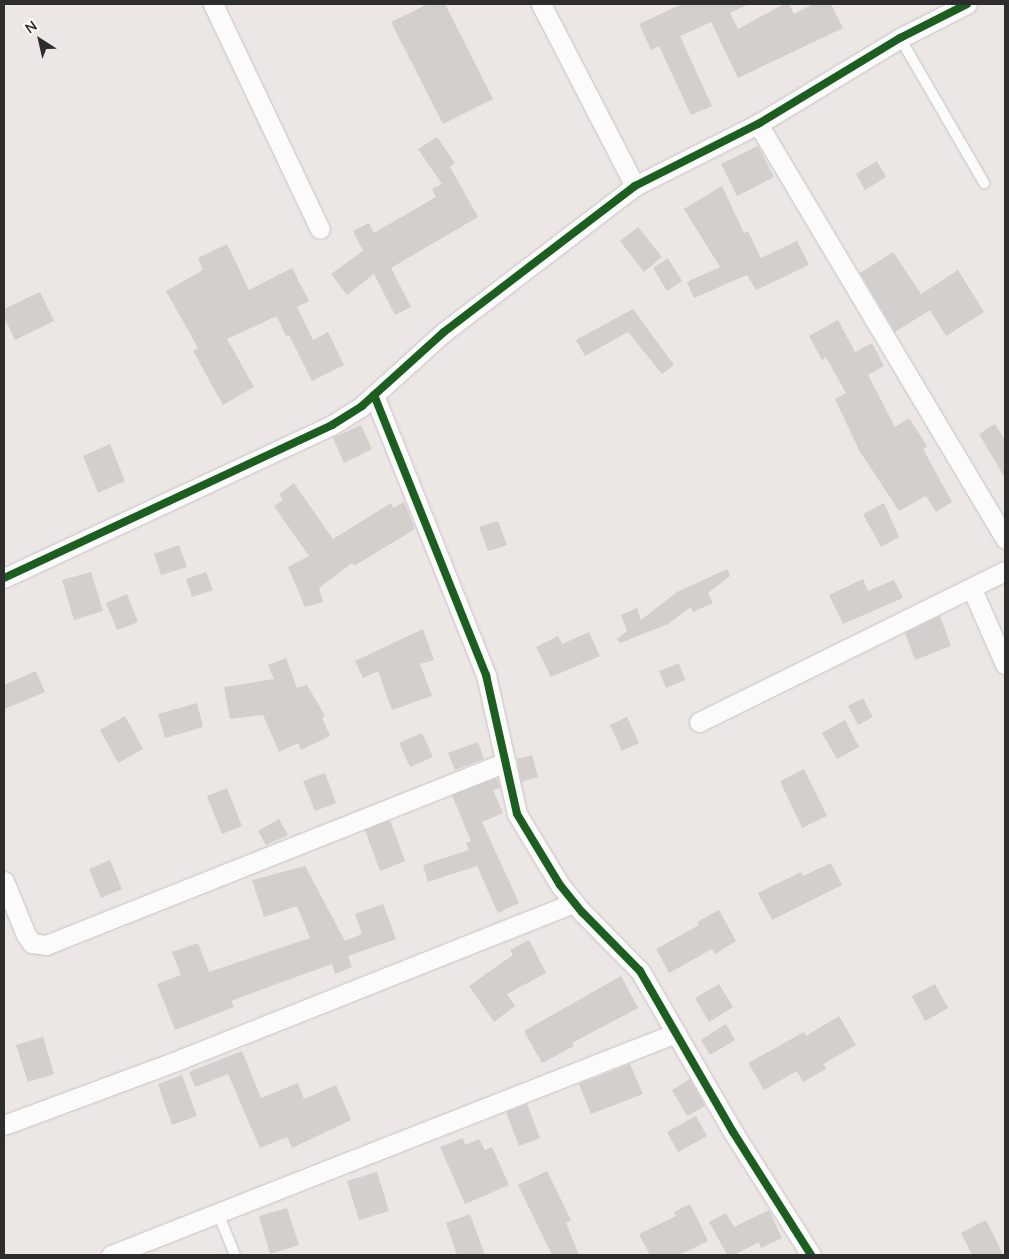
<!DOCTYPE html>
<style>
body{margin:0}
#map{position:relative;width:1009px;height:1259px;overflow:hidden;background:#ece6e4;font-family:"Nunito Sans",sans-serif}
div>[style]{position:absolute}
.building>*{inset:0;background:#d3cfcd}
.roads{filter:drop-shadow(0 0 1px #c6c4c5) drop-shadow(0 0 1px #c6c4c5)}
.lane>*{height:10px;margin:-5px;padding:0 5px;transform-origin:5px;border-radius:5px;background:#fcfbfb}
.street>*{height:19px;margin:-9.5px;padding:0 9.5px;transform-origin:9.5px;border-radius:9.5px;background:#fcfbfb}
.cycleway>*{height:8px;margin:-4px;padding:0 4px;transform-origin:4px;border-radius:4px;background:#1b5e20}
span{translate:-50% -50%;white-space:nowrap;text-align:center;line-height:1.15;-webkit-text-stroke:4px #fff;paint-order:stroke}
.frame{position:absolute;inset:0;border:5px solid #2d2d2d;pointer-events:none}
.north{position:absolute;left:15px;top:15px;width:50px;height:50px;-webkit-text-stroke:4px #fff;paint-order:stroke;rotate:325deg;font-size:14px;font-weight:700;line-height:20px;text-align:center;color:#2d2d2d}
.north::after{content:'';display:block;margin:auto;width:18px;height:22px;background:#2d2d2d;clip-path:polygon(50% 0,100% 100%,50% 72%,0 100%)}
</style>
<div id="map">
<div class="building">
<div style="clip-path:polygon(428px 4px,445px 4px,493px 99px,443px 124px,391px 22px)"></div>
<div style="clip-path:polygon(682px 4px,749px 4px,730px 13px,738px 29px,784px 4px,789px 4px,794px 14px,813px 4px,831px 4px,843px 28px,738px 78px,711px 22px,680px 36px,712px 106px,691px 115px,659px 46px,651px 50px,639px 24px)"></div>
<div style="clip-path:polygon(437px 137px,455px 163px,450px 167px,478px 217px,391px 268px,411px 307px,395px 315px,374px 274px,347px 295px,331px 274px,363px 251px,353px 231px,369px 223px,374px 233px,436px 197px,432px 189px,442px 184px,418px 149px)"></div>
<div style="clip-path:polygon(758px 146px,774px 177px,737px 196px,721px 164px)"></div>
<div style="clip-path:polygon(877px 161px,886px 177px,865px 190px,856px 174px)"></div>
<div style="clip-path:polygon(722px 186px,744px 233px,748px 231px,761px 258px,797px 241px,809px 265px,756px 290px,747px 275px,694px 298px,687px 282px,720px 267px,684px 209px)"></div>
<div style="clip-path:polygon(638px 227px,662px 257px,644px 272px,620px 241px)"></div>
<div style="clip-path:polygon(227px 244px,249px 290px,292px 268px,309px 301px,297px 307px,313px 340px,328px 332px,344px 365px,312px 381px,289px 335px,286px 336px,277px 317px,272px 318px,227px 339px,254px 387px,223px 405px,193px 351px,198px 348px,166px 291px,203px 270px,198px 258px)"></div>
<div style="clip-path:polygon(893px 252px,921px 294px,958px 270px,984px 312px,946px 336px,930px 310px,895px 332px,860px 273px)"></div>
<div style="clip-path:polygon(668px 258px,682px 281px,667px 291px,653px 268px)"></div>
<div style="clip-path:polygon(40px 292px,54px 321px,15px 340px,4px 317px,4px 309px)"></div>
<div style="clip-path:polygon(633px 309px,674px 365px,662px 374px,628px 332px,585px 356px,576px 340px)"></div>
<div style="clip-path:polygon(838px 320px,855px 352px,872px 343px,884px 366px,868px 375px,895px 427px,909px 418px,927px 446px,923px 449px,952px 502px,936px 512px,926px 496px,899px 511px,859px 450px,835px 399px,846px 393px,826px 357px,822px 360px,809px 336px)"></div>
<div style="clip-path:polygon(995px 424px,1005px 440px,1005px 478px,979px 434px)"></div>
<div style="clip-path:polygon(361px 425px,372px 449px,344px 463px,333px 438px)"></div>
<div style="clip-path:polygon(110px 444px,125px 481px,98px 493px,83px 456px)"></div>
<div style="clip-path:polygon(294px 483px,333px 539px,391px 503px,393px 508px,404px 502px,415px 529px,354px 566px,352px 563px,319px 588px,323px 602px,305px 607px,288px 567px,309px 556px,274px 506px,283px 500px,279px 494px)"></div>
<div style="clip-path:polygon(884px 503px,899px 537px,881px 547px,863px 514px)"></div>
<div style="clip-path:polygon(498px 521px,507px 545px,488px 551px,479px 527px)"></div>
<div style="clip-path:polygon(179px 545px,187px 567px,161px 575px,154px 554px)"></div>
<div style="clip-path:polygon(727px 569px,730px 576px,708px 593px,713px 603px,693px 612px,691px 607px,668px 624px,620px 643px,617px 639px,627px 631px,621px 615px,637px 608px,641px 620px,677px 592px)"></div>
<div style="clip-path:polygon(91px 572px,103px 611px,74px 620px,62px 580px)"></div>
<div style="clip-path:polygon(206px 572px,213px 590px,192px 597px,186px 579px)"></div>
<div style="clip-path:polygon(863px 579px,868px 591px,894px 580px,903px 598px,843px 624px,829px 595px)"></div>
<div style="clip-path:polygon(127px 594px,138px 622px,117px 630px,106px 603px)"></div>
<div style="clip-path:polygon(940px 616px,951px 646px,915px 660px,905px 633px)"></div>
<div style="clip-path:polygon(423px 629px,434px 660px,420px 664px,432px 696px,392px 710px,378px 671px,363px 678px,355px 661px)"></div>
<div style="clip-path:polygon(589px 632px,600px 656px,551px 677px,536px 647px,558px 636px,562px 644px)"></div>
<div style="clip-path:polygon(286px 658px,297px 688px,307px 685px,325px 716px,322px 718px,330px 736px,301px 750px,298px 743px,279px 752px,263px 715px,230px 719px,224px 687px,274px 679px,268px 665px)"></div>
<div style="clip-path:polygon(679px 663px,685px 680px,666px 688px,659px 671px)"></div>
<div style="clip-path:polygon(36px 671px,45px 692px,4px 709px,4px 685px)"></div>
<div style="clip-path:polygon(863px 698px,873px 717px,858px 725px,848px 706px)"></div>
<div style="clip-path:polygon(197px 703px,203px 727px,165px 738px,158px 714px)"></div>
<div style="clip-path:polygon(125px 716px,143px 749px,118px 763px,100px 730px)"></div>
<div style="clip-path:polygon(627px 717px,639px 743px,622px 751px,610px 725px)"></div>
<div style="clip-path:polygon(845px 720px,859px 747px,837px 759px,822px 733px)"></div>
<div style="clip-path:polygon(422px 733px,433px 757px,410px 767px,399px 743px)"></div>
<div style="clip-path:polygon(478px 742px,484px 759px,455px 770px,448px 753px)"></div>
<div style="clip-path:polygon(532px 755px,538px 777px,521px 782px,517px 759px)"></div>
<div style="clip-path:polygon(804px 769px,827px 816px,802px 828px,780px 781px)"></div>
<div style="clip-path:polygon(325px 773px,336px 803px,315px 811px,303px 781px)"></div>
<div style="clip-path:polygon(497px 778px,500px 788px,493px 790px,503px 813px,482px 822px,519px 903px,498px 913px,477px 866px,428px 882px,423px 865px,469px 850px,466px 843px,471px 841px,452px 795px)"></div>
<div style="clip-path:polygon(227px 788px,242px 826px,222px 834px,207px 796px)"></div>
<div style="clip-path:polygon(279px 819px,288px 835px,266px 845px,258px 831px)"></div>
<div style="clip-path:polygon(390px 820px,405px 861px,380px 871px,365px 830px)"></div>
<div style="clip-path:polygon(110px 860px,122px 889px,101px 898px,89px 869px)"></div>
<div style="clip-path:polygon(831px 863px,842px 885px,772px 920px,758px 893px,801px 872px,803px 876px)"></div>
<div style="clip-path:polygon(305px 866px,345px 941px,362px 934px,355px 914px,383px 904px,396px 939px,348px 956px,352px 967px,335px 974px,332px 964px,271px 986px,231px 1001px,234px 1007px,175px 1030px,157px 984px,181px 975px,172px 952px,198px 943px,209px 972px,310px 938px,297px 906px,264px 917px,252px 880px)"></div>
<div style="clip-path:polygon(719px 910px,736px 941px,715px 954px,712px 949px,669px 973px,656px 949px,699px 925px,697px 922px)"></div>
<div style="clip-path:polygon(529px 940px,546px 973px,507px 994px,515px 1006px,494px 1022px,469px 986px,513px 955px,510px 950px)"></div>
<div style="clip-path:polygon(621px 976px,638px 1008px,572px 1043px,574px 1046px,542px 1063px,524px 1031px)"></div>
<div style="clip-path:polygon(719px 984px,733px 1007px,709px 1022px,695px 998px)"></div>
<div style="clip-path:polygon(935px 984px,948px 1008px,925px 1021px,912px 996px)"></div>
<div style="clip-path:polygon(839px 1016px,856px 1045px,823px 1064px,826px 1069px,803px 1082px,797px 1071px,764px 1090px,748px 1063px,804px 1032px,806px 1036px)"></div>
<div style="clip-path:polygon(726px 1024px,735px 1040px,710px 1055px,701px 1040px)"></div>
<div style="clip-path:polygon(43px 1037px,54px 1074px,28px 1082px,16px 1045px)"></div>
<div style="clip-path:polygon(242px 1051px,261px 1098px,298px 1083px,304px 1099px,336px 1085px,351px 1120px,292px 1148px,287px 1137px,260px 1148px,228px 1074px,195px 1087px,189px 1072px)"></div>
<div style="clip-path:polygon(630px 1064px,643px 1094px,591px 1114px,579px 1084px)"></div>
<div style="clip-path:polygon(182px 1075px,197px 1116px,172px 1125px,158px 1084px)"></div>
<div style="clip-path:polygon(690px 1079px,705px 1106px,687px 1116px,672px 1090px)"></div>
<div style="clip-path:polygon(527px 1104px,540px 1138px,519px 1146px,506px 1112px)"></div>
<div style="clip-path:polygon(696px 1116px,707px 1136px,678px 1152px,667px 1132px)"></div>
<div style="clip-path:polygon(463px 1138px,465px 1145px,479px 1139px,485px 1150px,492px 1147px,509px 1185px,465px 1204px,440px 1147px)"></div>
<div style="clip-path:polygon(547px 1171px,571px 1220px,566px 1223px,579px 1255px,552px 1255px,518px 1185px)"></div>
<div style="clip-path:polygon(377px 1172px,389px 1211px,359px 1220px,347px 1181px)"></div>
<div style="clip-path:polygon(690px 1204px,708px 1241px,679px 1255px,650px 1255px,639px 1234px,676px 1216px,674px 1212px)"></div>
<div style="clip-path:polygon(287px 1208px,299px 1245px,270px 1254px,259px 1216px)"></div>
<div style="clip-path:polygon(769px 1210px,782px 1238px,761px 1248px,759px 1242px,734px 1255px,727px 1255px,709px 1222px,726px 1213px,734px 1227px)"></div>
<div style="clip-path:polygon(470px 1214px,485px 1255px,457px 1255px,446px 1223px)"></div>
<div style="clip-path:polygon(986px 1220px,1003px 1255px,972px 1255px,961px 1233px)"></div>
</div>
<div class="roads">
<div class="lane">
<div style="left:900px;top:38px;width:168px;rotate:59.9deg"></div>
<div style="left:218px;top:1213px;width:45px;rotate:68deg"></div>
</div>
<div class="street">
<div style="left:213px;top:4px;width:249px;rotate:64.6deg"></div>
<div style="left:541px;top:4px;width:205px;rotate:62.7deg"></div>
<div style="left:758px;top:124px;width:483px;rotate:59.2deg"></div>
<div style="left:374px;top:395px;width:302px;rotate:68.2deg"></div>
<div style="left:486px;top:675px;width:142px;rotate:77.4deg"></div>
<div style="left:517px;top:814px;width:83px;rotate:58.8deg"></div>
<div style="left:560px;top:885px;width:36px;rotate:51deg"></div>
<div style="left:583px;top:913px;width:81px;rotate:45.5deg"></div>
<div style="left:640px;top:971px;width:186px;rotate:60deg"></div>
<div style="left:733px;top:1132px;width:146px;rotate:57.6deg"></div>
<div style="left:4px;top:578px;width:362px;rotate:-25deg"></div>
<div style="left:332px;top:425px;width:36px;rotate:-32deg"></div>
<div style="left:362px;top:406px;width:110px;rotate:-42.1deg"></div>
<div style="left:444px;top:332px;width:240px;rotate:-37.4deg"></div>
<div style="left:635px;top:186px;width:138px;rotate:-26.8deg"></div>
<div style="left:758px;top:124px;width:166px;rotate:-31.2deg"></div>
<div style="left:900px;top:38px;width:75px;rotate:-26.9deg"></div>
<div style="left:972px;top:589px;width:82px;rotate:66.3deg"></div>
<div style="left:699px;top:722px;width:341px;rotate:-26.3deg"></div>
<div style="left:4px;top:881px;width:58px;rotate:67.8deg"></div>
<div style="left:26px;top:935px;width:10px;rotate:53deg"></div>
<div style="left:32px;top:943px;width:14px;rotate:8deg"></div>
<div style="left:46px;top:945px;width:495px;rotate:-21.7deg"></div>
<div style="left:4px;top:1125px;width:189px;rotate:-20.4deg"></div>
<div style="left:181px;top:1059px;width:423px;rotate:-21.7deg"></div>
<div style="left:111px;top:1255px;width:607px;rotate:-21.45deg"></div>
</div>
</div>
<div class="cycleway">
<div style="left:374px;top:395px;width:302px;rotate:68.2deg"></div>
<div style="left:486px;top:675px;width:142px;rotate:77.4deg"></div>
<div style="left:517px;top:814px;width:83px;rotate:58.8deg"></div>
<div style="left:560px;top:885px;width:36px;rotate:51deg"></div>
<div style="left:583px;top:913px;width:81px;rotate:45.5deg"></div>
<div style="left:640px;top:971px;width:186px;rotate:60deg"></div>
<div style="left:733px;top:1132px;width:146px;rotate:57.6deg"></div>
<div style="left:4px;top:578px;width:362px;rotate:-25deg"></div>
<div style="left:332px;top:425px;width:36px;rotate:-32deg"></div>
<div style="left:362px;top:406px;width:110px;rotate:-42.1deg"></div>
<div style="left:444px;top:332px;width:240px;rotate:-37.4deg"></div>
<div style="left:635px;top:186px;width:138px;rotate:-26.8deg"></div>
<div style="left:758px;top:124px;width:166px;rotate:-31.2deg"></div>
<div style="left:900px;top:38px;width:75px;rotate:-26.9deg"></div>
</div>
<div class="frame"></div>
<div class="north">N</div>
</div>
